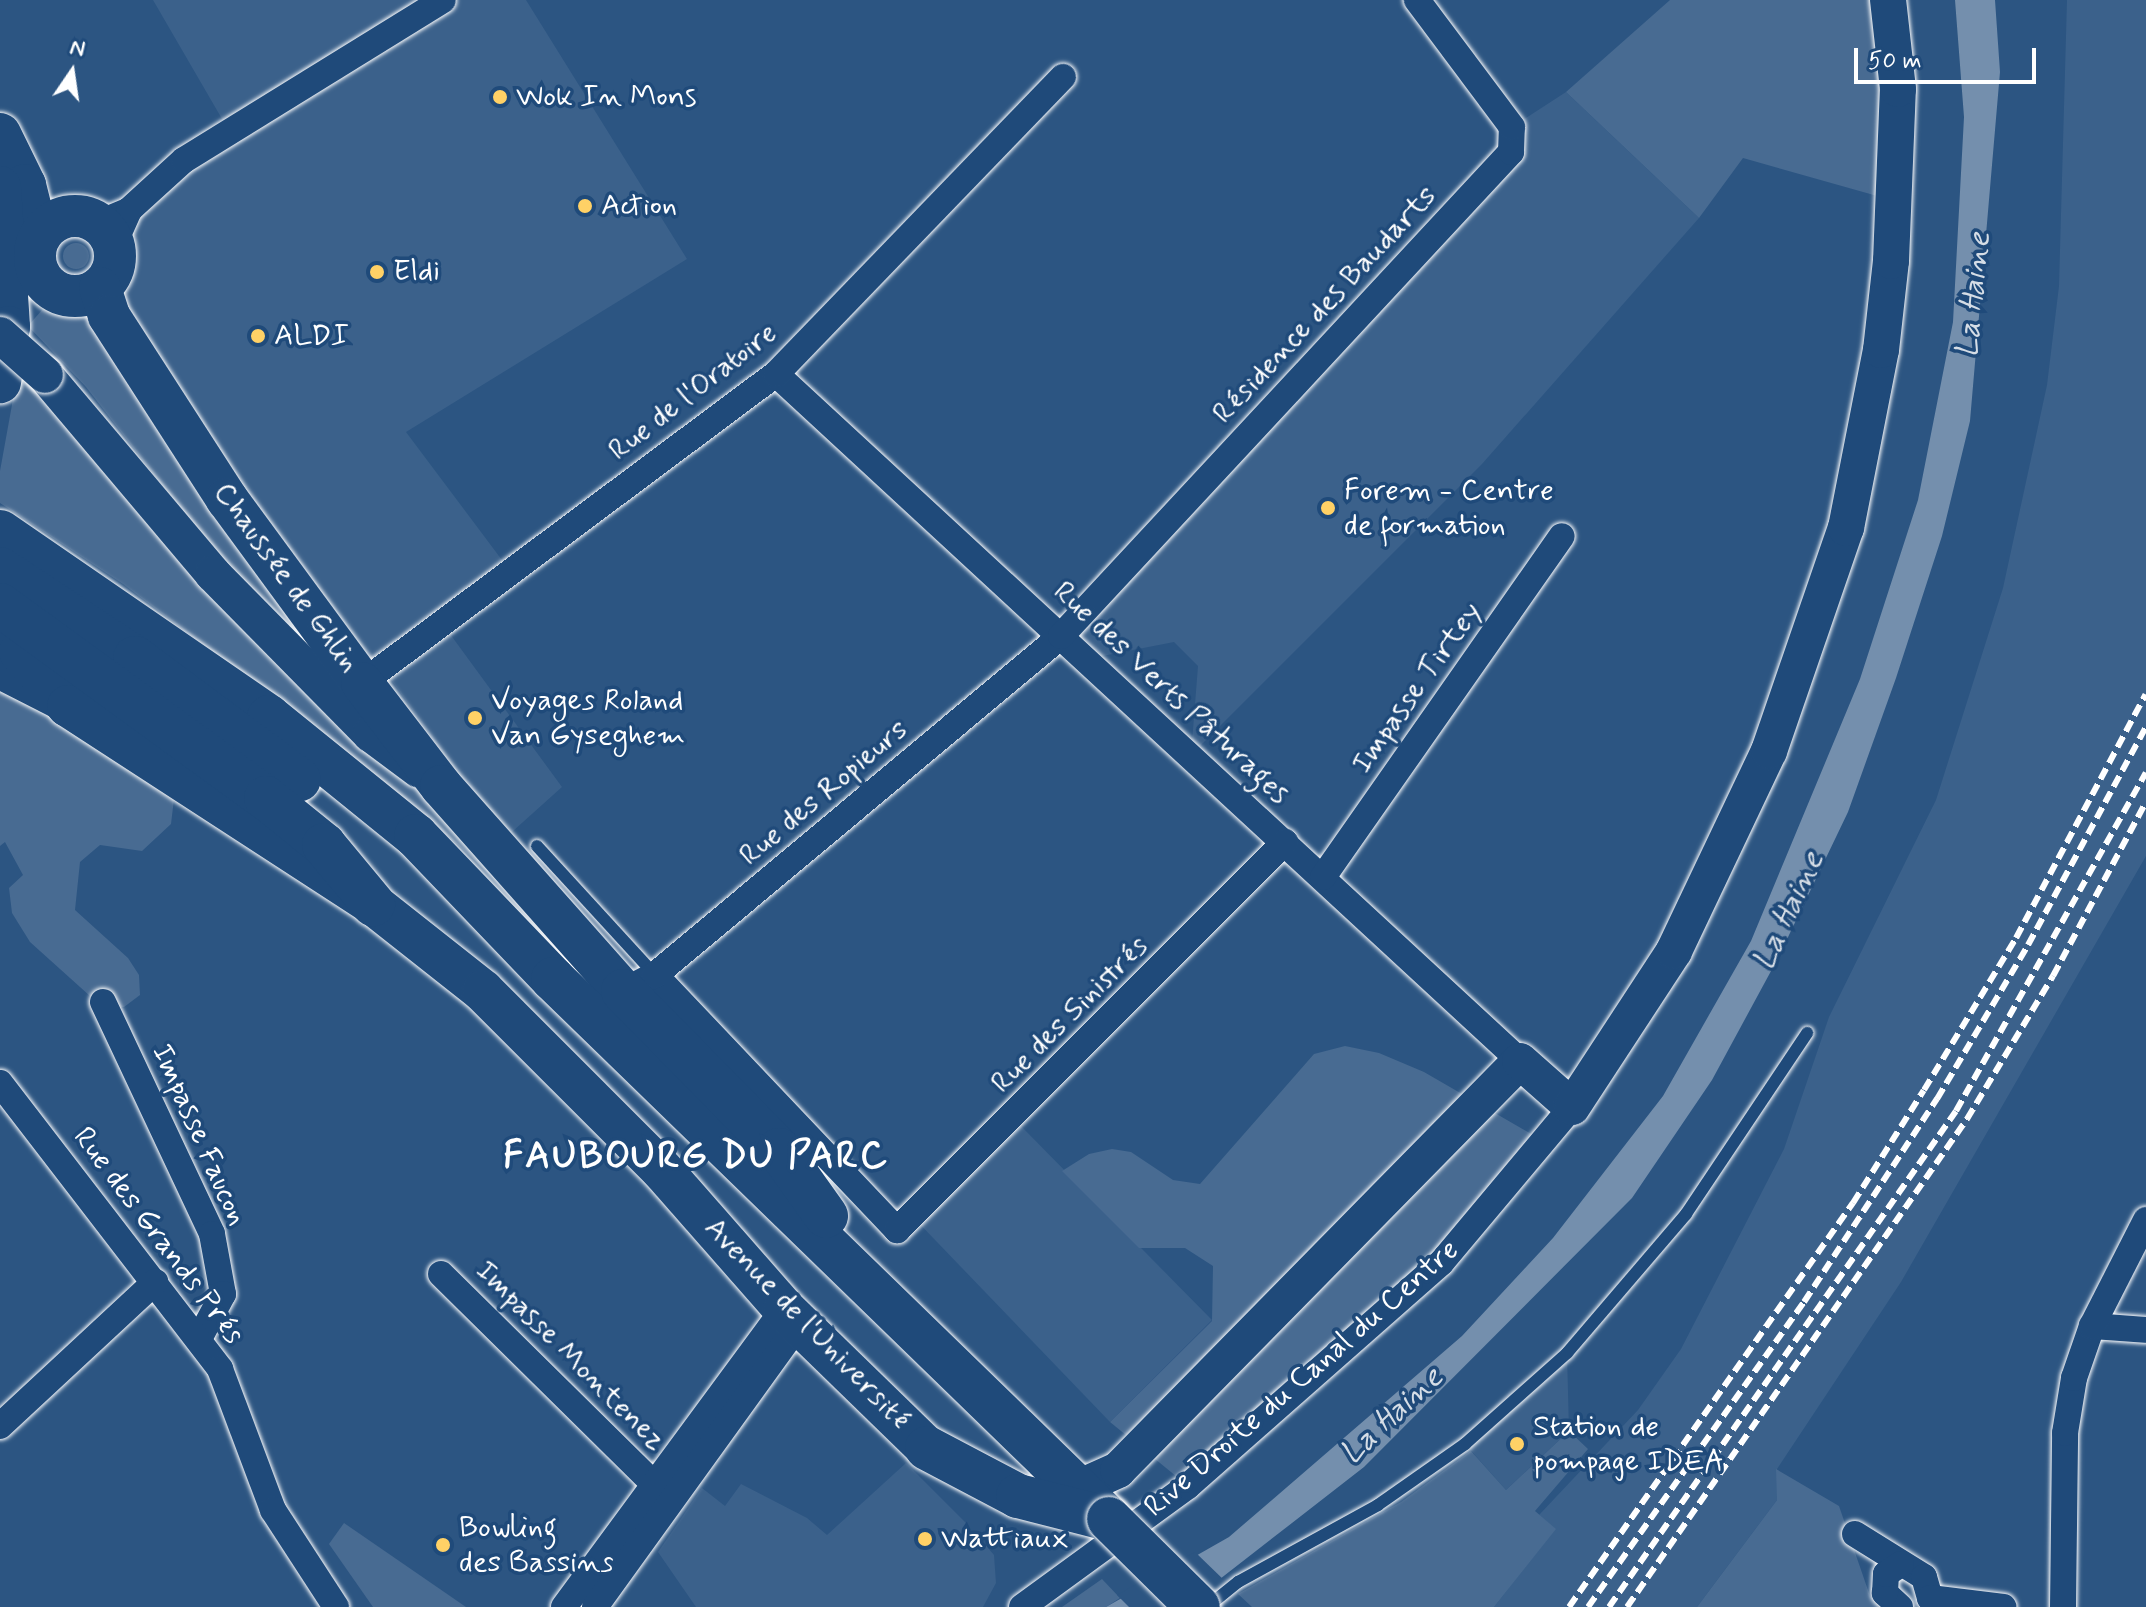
<!DOCTYPE html>
<meta charset="utf-8">
<style>
body{margin:0}
#map{position:relative;width:2146px;height:1607px;overflow:hidden;background:#2c5582;font-family:Mynerve,sans-serif}
div>[style]{position:absolute}
.built>*{inset:0;background:#3b618b}
.green>*{inset:0;background:#486b92}
.round{border-radius:50%}
.water>*{inset:0;background:#748fad}
.pier>*{inset:0;background:#2c5582}
.roads{filter:drop-shadow(0 0 2px #fff) drop-shadow(0 0 2px #fff)}
.lane>*{height:12px;margin:-6px;padding:0 6px;transform-origin:6px;border-radius:6px;background:#1f4a7a}
.street>*{height:26px;margin:-13px;padding:0 13px;transform-origin:13px;border-radius:13px;background:#1f4a7a}
.secondary>*{height:36px;margin:-18px;padding:0 18px;transform-origin:18px;border-radius:18px;background:#1f4a7a}
.primary>*{height:42px;margin:-21px;padding:0 21px;transform-origin:21px;border-radius:21px;background:#1f4a7a}
.primary>.ring{margin:-21px;padding:0;box-sizing:content-box;background:none;border:42px solid #1f4a7a;border-radius:50%}
.highway>*{height:44px;margin:-22px;padding:0 22px;transform-origin:22px;border-radius:22px;background:#1f4a7a}
.rail>*{height:6px;margin-top:-3px;transform-origin:0;background:repeating-linear-gradient(90deg,#fff 0 12px,transparent 0 18px)}
.bridges{filter:drop-shadow(0 0 2px #fff) drop-shadow(0 0 2px #fff)}
.secondary-bridge>*{height:36px;margin:-18px;padding:0 18px;transform-origin:18px;border-radius:18px;background:#1f4a7a}
.highway-bridge>*{height:44px;margin:-22px;padding:0 22px;transform-origin:22px;border-radius:22px;background:#1f4a7a}
.dots>*{width:22px;height:22px;translate:-50% -50%;box-sizing:border-box;border:4px solid #1f4a7a;border-radius:50%}
span{translate:-50% -50%;white-space:nowrap;text-align:center;line-height:1.15;-webkit-text-stroke:7px #1f4a7a;paint-order:stroke}
.poi-label{font-size:30px;color:#fff}
.left{translate:0 -50%;text-align:left}
.street-label{font-size:30px;color:#fff}
.water-label{font-size:32px;color:#d5dde6;font-style:italic}
.district-label{font-size:38px;color:#fff;font-weight:700;letter-spacing:2px}
.north{position:absolute;left:32px;top:32px;width:80px;height:80px;-webkit-text-stroke:6px #1f4a7a;paint-order:stroke;rotate:13deg;font-size:22px;font-weight:700;line-height:32px;text-align:center;color:#fff}
.north::after{content:'';display:block;margin:auto;width:28px;height:36px;background:#fff;clip-path:polygon(50% 0,100% 100%,50% 72%,0 100%)}
.scale{position:absolute;left:1854px;top:48px;width:182px;height:36px;box-sizing:border-box;border:4px solid #fff;border-top:0;padding-left:10px;font-size:24px;line-height:28px;white-space:nowrap;color:#fff;-webkit-text-stroke:6px #1f4a7a;paint-order:stroke}
</style>
<div id="map">
<div class="built">
<div style="clip-path:polygon(153px 0,526px 0,687px 259px,406px 432px,511px 572px,442px 623px,562px 787px,504px 839px,383px 668px,362px 683px,239px 515px,110px 276px,115px 261px,108px 233px,229px 131px)"></div>
<div style="clip-path:polygon(2067px 0,2146px 0,2146px 856px,1901px 1282px,1777px 1469px,1777px 1500px,1697px 1607px,1494px 1607px,1555px 1529px,1539px 1515px,1638px 1410px,1681px 1349px,1784px 1149px,1829px 1017px,1936px 800px,2003px 588px,2047px 385px,2059px 286px)"></div>
<div style="clip-path:polygon(1566px 92px,1699px 218px,1482px 464px,1191px 755px,1198px 666px,1174px 642px,1087px 659px,1061px 636px,1511px 152px,1512px 127px)"></div>
<div style="clip-path:polygon(1013px 1118px,1212px 1320px,1110px 1422px,912px 1216px)"></div>
<div style="clip-path:polygon(1567px 1353px,1569px 1431px,1506px 1490px,1465px 1444px)"></div>
<div style="clip-path:polygon(906px 1463px,966px 1523px,968px 1536px,982px 1541px,994px 1555px,996px 1583px,983px 1607px,696px 1607px,658px 1552px,702px 1488px,725px 1506px,741px 1484px,807px 1518px,827px 1535px)"></div>
</div>
<div class="green">
<div style="clip-path:polygon(1670px 0,1888px 0,1895px 201px,1743px 158px,1699px 218px,1566px 92px)"></div>
<div class="round" style="left:63px;top:243px;width:26px;height:26px"></div>
<div style="clip-path:polygon(49px 302px,95px 317px,345px 695px,202px 536px,86px 387px,28px 326px)"></div>
<div style="clip-path:polygon(19px 366px,415px 786px,526px 894px,527px 909px,455px 842px,307px 723px,123px 584px,0 503px,0 471px)"></div>
<div style="clip-path:polygon(0 684px,174px 799px,171px 824px,142px 851px,100px 845px,80px 862px,75px 910px,128px 958px,139px 975px,140px 995px,124px 1007px,100px 1005px,30px 942px,12px 913px,9px 888px,23px 875px,5px 842px,0 846px)"></div>
<div style="clip-path:polygon(1345px 1046px,1379px 1053px,1424px 1072px,1545px 1142px,1509px 1185px,1188px 1486px,1110px 1422px,1212px 1321px,1213px 1266px,1185px 1248px,1139px 1248px,1062px 1171px,1089px 1154px,1112px 1149px,1131px 1152px,1173px 1180px,1200px 1184px,1314px 1054px)"></div>
<div style="clip-path:polygon(1569px 1431px,1588px 1449px,1535px 1511px,1556px 1529px,1494px 1607px,1252px 1607px,1238px 1594px,1401px 1502px,1471px 1451px,1506px 1490px)"></div>
<div style="clip-path:polygon(1776px 1469px,1839px 1506px,1870px 1596px,1881px 1607px,1697px 1607px,1777px 1500px)"></div>
<div style="clip-path:polygon(344px 1523px,466px 1607px,373px 1607px,329px 1544px)"></div>
<div style="clip-path:polygon(1102px 1579px,1120px 1598px,1106px 1607px,1062px 1607px)"></div>
</div>
<div class="water">
<div style="clip-path:polygon(1955px 0,1995px 0,2000px 72px,1970px 421px,1942px 536px,1896px 678px,1848px 812px,1777px 960px,1712px 1080px,1632px 1198px,1364px 1467px,1184px 1607px,1106px 1607px,1229px 1537px,1462px 1336px,1553px 1238px,1663px 1096px,1751px 941px,1860px 679px,1918px 500px,1953px 322px,1964px 117px)"></div>
</div>
<div class="pier">
<div style="clip-path:polygon(1195px 1552px,1226px 1582px,1191px 1607px,1129px 1607px,1117px 1595px)"></div>
</div>
<div class="roads">
<div class="lane">
<div style="left:537px;top:846px;width:175px;rotate:47.5deg"></div>
<div style="left:1207px;top:1607px;width:40px;rotate:-39deg"></div>
<div style="left:1238px;top:1582px;width:160px;rotate:-28.8deg"></div>
<div style="left:1378px;top:1505px;width:106px;rotate:-35deg"></div>
<div style="left:1465px;top:1444px;width:137px;rotate:-41.7deg"></div>
<div style="left:1567px;top:1353px;width:183px;rotate:-49.4deg"></div>
<div style="left:1686px;top:1214px;width:218px;rotate:-56.2deg"></div>
</div>
<div class="street">
<div style="left:99px;top:223px;width:33px;rotate:-23deg"></div>
<div style="left:114px;top:244px;width:37px;rotate:-66deg"></div>
<div style="left:129px;top:210px;width:74px;rotate:-42.3deg"></div>
<div style="left:184px;top:160px;width:304px;rotate:-31.7deg"></div>
<div style="left:776px;top:374px;width:1013px;rotate:42.72deg"></div>
<div style="left:362px;top:683px;width:517px;rotate:-36.74deg"></div>
<div style="left:776px;top:374px;width:413px;rotate:-46deg"></div>
<div style="left:1323px;top:877px;width:416px;rotate:-55deg"></div>
<div style="left:655px;top:975px;width:352px;rotate:46.5deg"></div>
<div style="left:897px;top:1230px;width:549px;rotate:-45deg"></div>
<div style="left:623px;top:991px;width:36px;rotate:-27deg"></div>
<div style="left:655px;top:975px;width:529px;rotate:-39.86deg"></div>
<div style="left:1061px;top:636px;width:661px;rotate:-47.08deg"></div>
<div style="left:1511px;top:152px;width:25px;rotate:-88deg"></div>
<div style="left:1512px;top:127px;width:159px;rotate:-126.8deg"></div>
<div style="left:103px;top:1002px;width:256px;rotate:64.8deg"></div>
<div style="left:212px;top:1234px;width:61px;rotate:79.6deg"></div>
<div style="left:223px;top:1294px;width:51px;rotate:118.1deg"></div>
<div style="left:0;top:1083px;width:361px;rotate:52.4deg"></div>
<div style="left:220px;top:1369px;width:151px;rotate:69.4deg"></div>
<div style="left:273px;top:1510px;width:116px;rotate:57deg"></div>
<div style="left:441px;top:1274px;width:299px;rotate:44.6deg"></div>
<div style="left:2092px;top:1326px;width:54px;rotate:4.2deg"></div>
<div style="left:0;top:1426px;width:212px;rotate:-42.9deg"></div>
<div style="left:1855px;top:1534px;width:81px;rotate:31.9deg"></div>
<div style="left:1924px;top:1577px;width:22px;rotate:74deg"></div>
<div style="left:1930px;top:1598px;width:74px;rotate:7deg"></div>
<div style="left:564px;top:1607px;width:370px;rotate:-53.6deg"></div>
<div style="left:595px;top:1607px;width:349px;rotate:-54.2deg"></div>
<div style="left:1022px;top:1607px;width:205px;rotate:-36.1deg"></div>
<div style="left:1188px;top:1486px;width:337px;rotate:-41.4deg"></div>
<div style="left:1441px;top:1263px;width:204px;rotate:-50deg"></div>
<div style="left:1900px;top:1607px;width:21px;rotate:-137deg"></div>
<div style="left:1885px;top:1593px;width:19px;rotate:-87deg"></div>
<div style="left:1886px;top:1574px;width:18px;rotate:-34deg"></div>
<div style="left:2063px;top:1607px;width:174px;rotate:-89.3deg"></div>
<div style="left:2065px;top:1433px;width:56px;rotate:-80.7deg"></div>
<div style="left:2074px;top:1378px;width:55px;rotate:-70.9deg"></div>
<div style="left:2092px;top:1326px;width:119px;rotate:-63deg"></div>
</div>
<div class="secondary">
<div style="left:45px;top:375px;width:260px;rotate:49.8deg"></div>
<div style="left:213px;top:574px;width:225px;rotate:45.4deg"></div>
<div style="left:371px;top:734px;width:59px;rotate:36.7deg"></div>
<div style="left:0;top:671px;width:71px;rotate:26.9deg"></div>
<div style="left:1078px;top:1488px;width:44px;rotate:-24.2deg"></div>
<div style="left:1118px;top:1470px;width:573px;rotate:-45.49deg"></div>
<div style="left:1520px;top:1061px;width:69px;rotate:41.5deg"></div>
<div style="left:1572px;top:1107px;width:186px;rotate:-56.8deg"></div>
<div style="left:1674px;top:951px;width:221px;rotate:-64.6deg"></div>
<div style="left:1769px;top:751px;width:236px;rotate:-71deg"></div>
<div style="left:1846px;top:528px;width:181px;rotate:-78.9deg"></div>
<div style="left:1881px;top:350px;width:90px;rotate:-83.6deg"></div>
<div style="left:1891px;top:261px;width:172px;rotate:-87.7deg"></div>
<div style="left:1898px;top:89px;width:90px;rotate:-96.4deg"></div>
</div>
<div class="primary">
<div style="left:0;top:134px;width:57px;rotate:63.9deg"></div>
<div style="left:25px;top:185px;width:30px;rotate:76deg"></div>
<div style="left:0;top:187px;width:140px;rotate:86.3deg"></div>
<div style="left:9px;top:327px;width:56px;rotate:99.3deg"></div>
<div class="ring" style="left:35px;top:216px;width:38px;height:38px"></div>
<div style="left:100px;top:288px;width:29px;rotate:72deg"></div>
<div style="left:109px;top:316px;width:218px;rotate:57.2deg"></div>
<div style="left:227px;top:499px;width:228px;rotate:53.7deg"></div>
<div style="left:362px;top:683px;width:130px;rotate:52.5deg"></div>
<div style="left:441px;top:786px;width:274px;rotate:48.4deg"></div>
<div style="left:0;top:616px;width:41px;rotate:60.9deg"></div>
<div style="left:20px;top:652px;width:72px;rotate:48.4deg"></div>
<div style="left:68px;top:706px;width:364px;rotate:33deg"></div>
<div style="left:373px;top:904px;width:140px;rotate:38.3deg"></div>
<div style="left:483px;top:991px;width:253px;rotate:45deg"></div>
<div style="left:662px;top:1170px;width:185px;rotate:48.7deg"></div>
<div style="left:784px;top:1309px;width:199px;rotate:44.2deg"></div>
</div>
<div class="highway">
<div style="left:0;top:532px;width:326px;rotate:34.5deg"></div>
<div style="left:269px;top:717px;width:189px;rotate:39deg"></div>
<div style="left:416px;top:836px;width:198px;rotate:46.2deg"></div>
<div style="left:553px;top:979px;width:775px;rotate:44.16deg"></div>
<div style="left:0;top:569px;width:162px;rotate:33.4deg"></div>
<div style="left:135px;top:658px;width:204px;rotate:36.6deg"></div>
<div style="left:0;top:605px;width:329px;rotate:36deg"></div>
<div style="left:266px;top:798px;width:75px;rotate:39deg"></div>
<div style="left:324px;top:845px;width:77px;rotate:50.3deg"></div>
<div style="left:623px;top:991px;width:223px;rotate:45.5deg"></div>
<div style="left:779px;top:1150px;width:81px;rotate:54.5deg"></div>
<div style="left:927px;top:1448px;width:103px;rotate:27.8deg"></div>
<div style="left:1018px;top:1496px;width:94px;rotate:14.2deg"></div>
</div>
</div>
<div class="rail">
<div style="left:1569px;top:1607px;width:494px;rotate:-54.9deg"></div>
<div style="left:1853px;top:1203px;width:133px;rotate:-57.9deg"></div>
<div style="left:1924px;top:1090px;width:178px;rotate:-58.8deg"></div>
<div style="left:2016px;top:938px;width:276px;rotate:-62deg"></div>
<div style="left:1588px;top:1607px;width:374px;rotate:-54.7deg"></div>
<div style="left:1804px;top:1302px;width:243px;rotate:-56.8deg"></div>
<div style="left:1937px;top:1099px;width:179px;rotate:-59.4deg"></div>
<div style="left:2028px;top:945px;width:248px;rotate:-61.6deg"></div>
<div style="left:1609px;top:1607px;width:605px;rotate:-55.02deg"></div>
<div style="left:1956px;top:1111px;width:388px;rotate:-60.7deg"></div>
<div style="left:1627px;top:1607px;width:595px;rotate:-55.13deg"></div>
<div style="left:1967px;top:1119px;width:167px;rotate:-59deg"></div>
<div style="left:2053px;top:976px;width:197px;rotate:-61.9deg"></div>
</div>
<div class="bridges">
<div class="secondary-bridge">
<div style="left:0;top:335px;width:60px;rotate:41.6deg"></div>
</div>
<div class="highway-bridge">
<div style="left:1109px;top:1519px;width:125px;rotate:44.7deg"></div>
</div>
</div>
<div class="dots">
<div style="left:500px;top:97px;background:#ffd166"></div>
<div style="left:585px;top:206px;background:#ffd166"></div>
<div style="left:377px;top:272px;background:#ffd166"></div>
<div style="left:258px;top:336px;background:#ffd166"></div>
<div style="left:1328px;top:508px;background:#ffd166"></div>
<div style="left:475px;top:718px;background:#ffd166"></div>
<div style="left:1517px;top:1444px;background:#ffd166"></div>
<div style="left:925px;top:1539px;background:#ffd166"></div>
<div style="left:443px;top:1545px;background:#ffd166"></div>
</div>
<div class="poi-label">
<span class="left" style="left:516px;top:97px">Wok In Mons</span>
<span class="left" style="left:601px;top:206px">Action</span>
<span class="left" style="left:393px;top:272px">Eldi</span>
<span class="left" style="left:274px;top:336px">ALDI</span>
<span class="left" style="left:1344px;top:508px">Forem - Centre<br>de formation</span>
<span class="left" style="left:491px;top:718px">Voyages Roland<br>Van Gyseghem</span>
<span class="left" style="left:1533px;top:1444px">Station de<br>pompage IDEA</span>
<span class="left" style="left:459px;top:1545px">Bowling<br>des Bassins</span>
<span class="left" style="left:941px;top:1539px">Wattiaux</span>
</div>
<div class="street-label">
<span style="left:1325px;top:305px;rotate:-47deg">Résidence des Baudarts</span>
<span style="left:693px;top:392px;rotate:-38deg">Rue de l'Oratoire</span>
<span style="left:286px;top:578px;rotate:54deg">Chaussée de Ghlin</span>
<span style="left:1417px;top:688px;rotate:-55deg">Impasse Tirtey</span>
<span style="left:1171px;top:693px;rotate:43deg">Rue des Verts Pâturages</span>
<span style="left:824px;top:793px;rotate:-40deg">Rue des Ropieurs</span>
<span style="left:1070px;top:1015px;rotate:-45deg">Rue des Sinistrés</span>
<span style="left:199px;top:1135px;rotate:66deg">Impasse Faucon</span>
<span style="left:158px;top:1236px;rotate:53deg">Rue des Grands Prés</span>
<span style="left:807px;top:1324px;rotate:46deg">Avenue de l'Université</span>
<span style="left:570px;top:1356px;rotate:45deg">Impasse Montenez</span>
<span style="left:1302px;top:1379px;rotate:-41deg">Rive Droite du Canal du Centre</span>
</div>
<div class="water-label">
<span style="left:1974px;top:295px;rotate:-84deg">La Haine</span>
<span style="left:1789px;top:911px;rotate:-65deg">La Haine</span>
<span style="left:1392px;top:1416px;rotate:-43deg">La Haine</span>
</div>
<div class="district-label">
<span style="left:696px;top:1157px">FAUBOURG DU PARC</span>
</div>
<div class="north">N</div>
<div class="scale">50 m</div>
</div>
